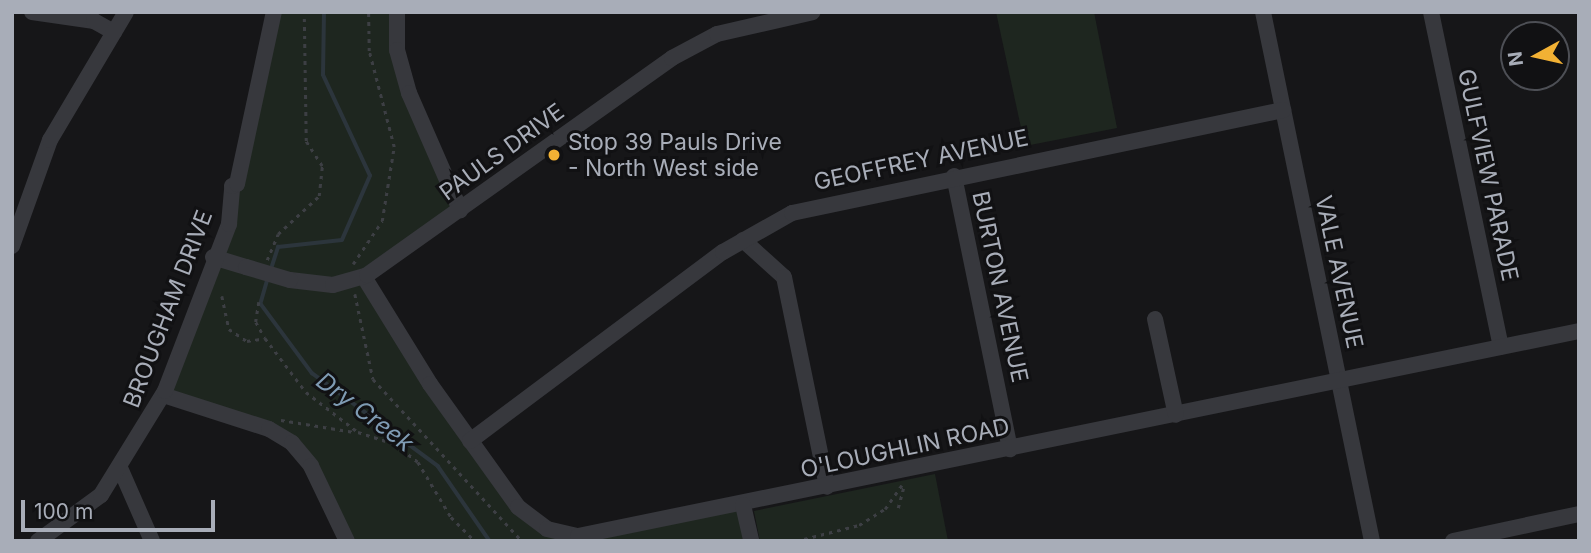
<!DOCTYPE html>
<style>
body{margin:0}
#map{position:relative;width:1591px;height:553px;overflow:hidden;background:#161618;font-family:Inter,sans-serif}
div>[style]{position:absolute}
.green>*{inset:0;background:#1e261f}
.stream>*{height:3.5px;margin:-1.75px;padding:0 1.75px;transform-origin:1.75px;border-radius:1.75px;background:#2c353c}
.path>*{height:2.5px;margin-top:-1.25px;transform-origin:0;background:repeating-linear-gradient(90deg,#3d3f44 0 3.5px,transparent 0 8.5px)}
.minor>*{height:16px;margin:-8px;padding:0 8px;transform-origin:8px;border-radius:8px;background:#37383d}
.minor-bridge>*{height:16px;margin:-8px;padding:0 8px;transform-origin:8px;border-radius:8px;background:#37383d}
.dots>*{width:19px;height:19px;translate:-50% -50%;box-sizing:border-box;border:4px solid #111113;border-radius:50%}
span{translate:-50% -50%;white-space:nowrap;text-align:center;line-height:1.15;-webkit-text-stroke:6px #111113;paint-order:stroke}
.poi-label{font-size:23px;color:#a8adb8}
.left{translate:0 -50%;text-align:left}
.street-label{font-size:23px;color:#a8adb8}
.water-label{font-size:24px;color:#7f9bb3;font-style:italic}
.frame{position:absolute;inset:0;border:14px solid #a8adb8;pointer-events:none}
.north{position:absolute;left:1500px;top:21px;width:70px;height:70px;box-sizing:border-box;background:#111113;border:2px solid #4d4f55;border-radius:50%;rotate:262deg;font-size:19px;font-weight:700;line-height:28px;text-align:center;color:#a8adb8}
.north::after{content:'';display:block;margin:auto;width:24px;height:32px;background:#f2b134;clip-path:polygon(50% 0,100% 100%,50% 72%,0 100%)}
.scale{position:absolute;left:21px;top:500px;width:194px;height:32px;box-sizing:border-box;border:4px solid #a8adb8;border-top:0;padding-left:9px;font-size:21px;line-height:24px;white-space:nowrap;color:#a8adb8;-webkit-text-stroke:5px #111113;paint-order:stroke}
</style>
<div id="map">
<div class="green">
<div style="clip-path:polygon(274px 12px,397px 12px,397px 47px,460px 210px,360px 279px,523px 512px,555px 532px,743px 505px,751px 541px,347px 541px,311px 466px,284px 437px,163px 395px,223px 228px)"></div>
<div style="clip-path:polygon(996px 12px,1094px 12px,1117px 128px,1025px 146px)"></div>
<div style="clip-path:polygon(935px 474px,948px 541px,760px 541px,754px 511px)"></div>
</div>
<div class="stream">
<div style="left:271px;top:269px;width:23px;rotate:-72deg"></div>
<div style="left:278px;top:247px;width:64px;rotate:-6.2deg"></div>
<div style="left:342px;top:240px;width:70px;rotate:-66.4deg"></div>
<div style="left:370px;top:176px;width:111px;rotate:-115deg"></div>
<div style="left:323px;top:75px;width:63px;rotate:-89.1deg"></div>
<div style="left:268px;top:279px;width:26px;rotate:106deg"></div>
<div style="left:261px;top:304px;width:86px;rotate:53.5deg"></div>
<div style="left:312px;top:373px;width:157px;rotate:36.4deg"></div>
<div style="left:438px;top:466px;width:91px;rotate:55.3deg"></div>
</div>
<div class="path">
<div style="left:267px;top:260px;width:28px;rotate:-67deg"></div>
<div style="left:278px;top:234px;width:56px;rotate:-42.8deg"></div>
<div style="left:319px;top:196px;width:30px;rotate:-84deg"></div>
<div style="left:322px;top:166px;width:30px;rotate:-123deg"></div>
<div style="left:306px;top:141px;width:129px;rotate:-90.9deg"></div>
<div style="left:353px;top:264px;width:52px;rotate:-56deg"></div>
<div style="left:382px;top:221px;width:75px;rotate:-80.8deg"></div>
<div style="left:394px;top:147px;width:99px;rotate:-104.6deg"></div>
<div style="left:369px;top:51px;width:39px;rotate:-91deg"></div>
<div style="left:355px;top:294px;width:87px;rotate:78deg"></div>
<div style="left:373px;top:379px;width:220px;rotate:47.4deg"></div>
<div style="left:222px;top:296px;width:34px;rotate:78deg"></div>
<div style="left:229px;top:329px;width:22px;rotate:34deg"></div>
<div style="left:247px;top:341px;width:18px;rotate:-9deg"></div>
<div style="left:259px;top:302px;width:20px;rotate:99deg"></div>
<div style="left:256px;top:322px;width:18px;rotate:61deg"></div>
<div style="left:265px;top:338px;width:68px;rotate:52.8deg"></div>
<div style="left:306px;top:392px;width:66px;rotate:37.6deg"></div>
<div style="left:358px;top:432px;width:39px;rotate:18deg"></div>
<div style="left:395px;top:444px;width:29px;rotate:38deg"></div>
<div style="left:418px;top:462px;width:64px;rotate:59deg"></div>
<div style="left:451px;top:517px;width:34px;rotate:45deg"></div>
<div style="left:281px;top:420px;width:74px;rotate:9.3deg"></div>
<div style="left:898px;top:508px;width:24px;rotate:-75deg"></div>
<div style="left:796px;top:541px;width:65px;rotate:-14.3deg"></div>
<div style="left:859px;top:525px;width:31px;rotate:-32deg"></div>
<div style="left:885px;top:509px;width:29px;rotate:-55deg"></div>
</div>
<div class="minor">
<div style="left:32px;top:12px;width:63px;rotate:8.3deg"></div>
<div style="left:94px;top:21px;width:23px;rotate:29deg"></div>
<div style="left:397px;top:12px;width:38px;rotate:90deg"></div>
<div style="left:397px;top:50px;width:45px;rotate:74.4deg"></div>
<div style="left:409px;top:93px;width:128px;rotate:66.4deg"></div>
<div style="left:1263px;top:12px;width:540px;rotate:78.36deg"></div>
<div style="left:1431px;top:12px;width:342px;rotate:78.2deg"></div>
<div style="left:954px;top:176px;width:279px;rotate:78.4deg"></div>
<div style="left:743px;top:240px;width:55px;rotate:42.1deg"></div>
<div style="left:784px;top:277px;width:214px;rotate:78.4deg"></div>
<div style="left:12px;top:246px;width:113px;rotate:-70.3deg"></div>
<div style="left:50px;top:140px;width:149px;rotate:-59.3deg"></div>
<div style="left:213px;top:257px;width:34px;rotate:17deg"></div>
<div style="left:364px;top:277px;width:126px;rotate:58.3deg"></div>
<div style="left:430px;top:384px;width:151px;rotate:54.4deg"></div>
<div style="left:518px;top:507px;width:36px;rotate:37deg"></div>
<div style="left:547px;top:529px;width:32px;rotate:13deg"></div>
<div style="left:578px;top:536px;width:1022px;rotate:-11.57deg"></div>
<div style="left:290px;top:280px;width:43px;rotate:6.6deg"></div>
<div style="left:333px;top:285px;width:35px;rotate:-16deg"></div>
<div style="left:367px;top:275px;width:374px;rotate:-35.4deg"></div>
<div style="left:672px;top:58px;width:51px;rotate:-28.1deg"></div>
<div style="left:717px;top:34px;width:98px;rotate:-12.9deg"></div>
<div style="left:1155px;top:319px;width:98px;rotate:77.7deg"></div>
<div style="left:163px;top:395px;width:111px;rotate:17.8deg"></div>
<div style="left:269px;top:429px;width:27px;rotate:31deg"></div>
<div style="left:292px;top:443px;width:30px;rotate:50deg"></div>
<div style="left:311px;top:466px;width:83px;rotate:64.4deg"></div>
<div style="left:470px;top:441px;width:316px;rotate:-36.8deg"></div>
<div style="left:723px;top:252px;width:79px;rotate:-29.5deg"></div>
<div style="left:792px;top:213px;width:502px;rotate:-11.85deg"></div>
<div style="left:120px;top:468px;width:80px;rotate:66.3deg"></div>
<div style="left:743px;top:505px;width:37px;rotate:77deg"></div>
<div style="left:38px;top:541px;width:78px;rotate:-36.1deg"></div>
<div style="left:101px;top:495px;width:122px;rotate:-58.4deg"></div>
<div style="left:165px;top:391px;width:179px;rotate:-69deg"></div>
<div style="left:229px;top:224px;width:38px;rotate:-85deg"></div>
<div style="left:232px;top:186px;width:5px;rotate:-22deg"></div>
<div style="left:237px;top:184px;width:176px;rotate:-77.9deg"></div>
<div style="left:1453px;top:541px;width:129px;rotate:-12.1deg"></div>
</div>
<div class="minor-bridge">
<div style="left:246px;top:267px;width:46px;rotate:16.5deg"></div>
</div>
<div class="dots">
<div style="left:554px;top:155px;background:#f2b134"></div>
</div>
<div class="poi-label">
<span class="left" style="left:568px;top:155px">Stop 39 Pauls Drive<br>- North West side</span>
</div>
<div class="street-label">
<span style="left:502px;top:152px;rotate:-36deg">PAULS DRIVE</span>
<span style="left:921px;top:160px;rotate:-12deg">GEOFFREY AVENUE</span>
<span style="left:1488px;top:175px;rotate:78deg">GULFVIEW PARADE</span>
<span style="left:1339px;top:272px;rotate:78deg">VALE AVENUE</span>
<span style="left:1000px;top:287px;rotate:78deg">BURTON AVENUE</span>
<span style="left:168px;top:309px;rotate:-69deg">BROUGHAM DRIVE</span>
<span style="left:905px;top:448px;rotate:-12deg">O'LOUGHLIN ROAD</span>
</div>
<div class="water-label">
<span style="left:365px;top:412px;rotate:37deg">Dry Creek</span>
</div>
<div class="frame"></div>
<div class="north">N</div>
<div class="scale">100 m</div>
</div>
